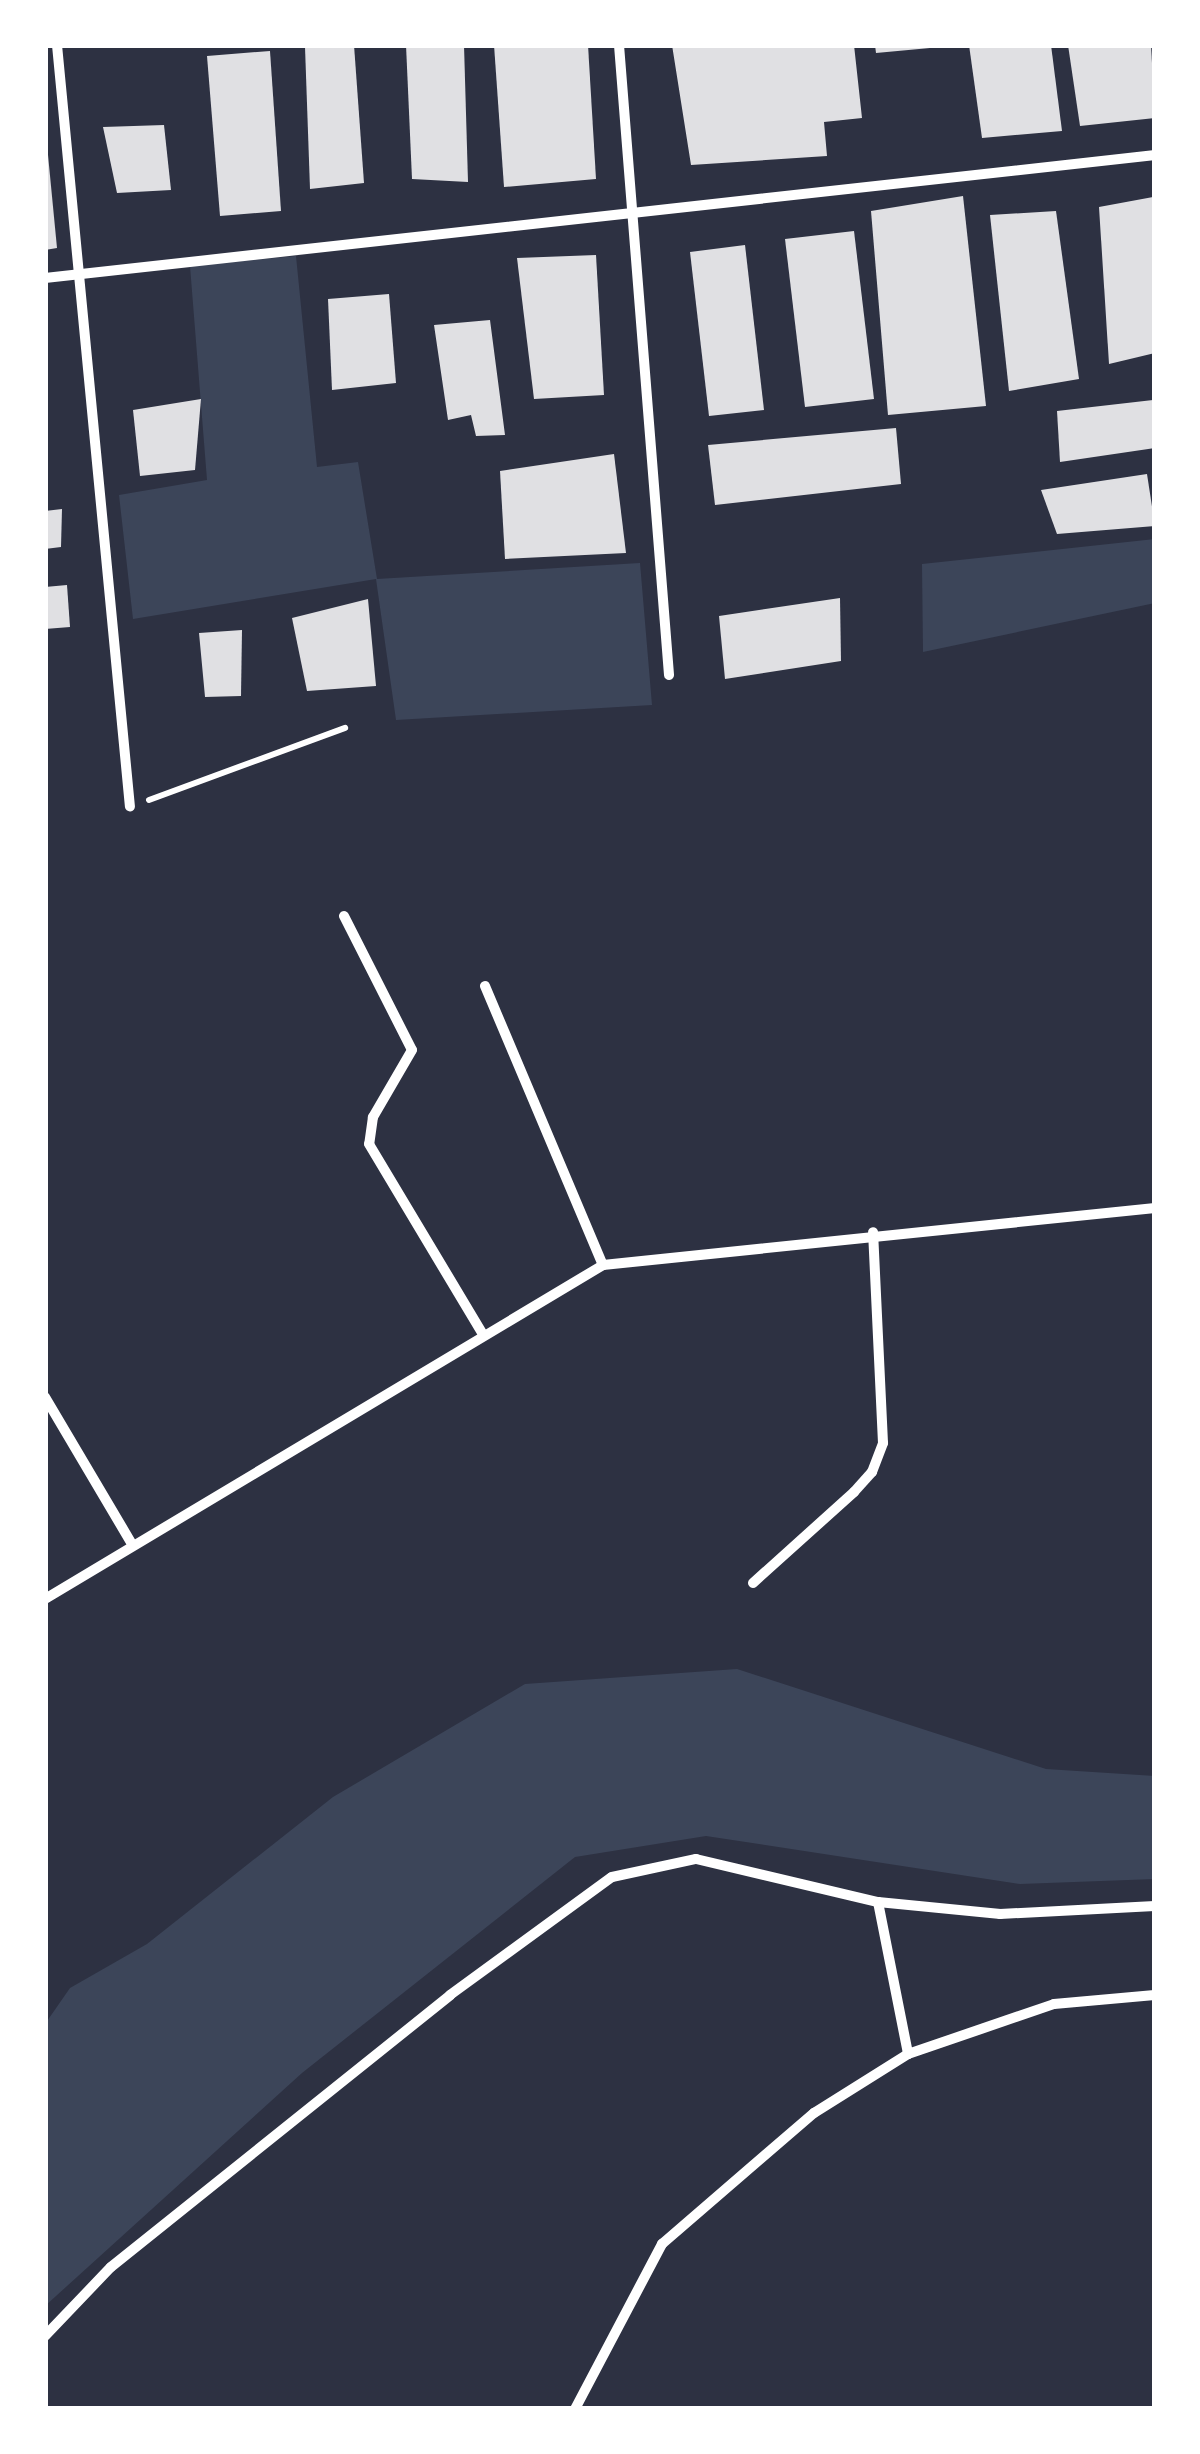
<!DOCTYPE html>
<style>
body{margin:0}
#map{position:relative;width:1200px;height:2454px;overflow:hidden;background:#2d3142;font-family:Figtree,sans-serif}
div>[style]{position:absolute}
.green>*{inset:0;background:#3c4559}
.building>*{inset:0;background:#e0e0e3}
.path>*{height:6px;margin:-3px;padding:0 3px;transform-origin:3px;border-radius:3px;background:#fff}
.minor>*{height:10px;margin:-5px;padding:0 5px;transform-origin:5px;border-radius:5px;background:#fff}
span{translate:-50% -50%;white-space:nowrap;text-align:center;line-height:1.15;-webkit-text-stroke:9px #fff;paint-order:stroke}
.frame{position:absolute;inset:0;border:48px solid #fff;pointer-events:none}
</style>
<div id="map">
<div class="green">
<div style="clip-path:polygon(296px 256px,317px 467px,358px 462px,377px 579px,640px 563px,652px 705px,396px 720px,376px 579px,133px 619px,119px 495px,207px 480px,190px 266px)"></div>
<div style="clip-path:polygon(1155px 539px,1155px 603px,923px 652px,922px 564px)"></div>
<div style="clip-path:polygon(737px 1669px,1046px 1769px,1155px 1776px,1155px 1879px,1020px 1884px,706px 1836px,575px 1857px,302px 2073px,45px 2306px,45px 2024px,70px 1988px,147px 1944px,333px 1797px,525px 1684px)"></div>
</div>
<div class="building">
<div style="clip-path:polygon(354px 45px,364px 183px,310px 189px,305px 47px)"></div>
<div style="clip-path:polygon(406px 45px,464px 45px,468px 182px,412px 179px)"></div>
<div style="clip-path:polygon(494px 45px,588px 45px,596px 179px,504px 187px)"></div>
<div style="clip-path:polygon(672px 45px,854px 45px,862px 118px,824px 122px,827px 156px,691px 165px)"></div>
<div style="clip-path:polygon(875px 45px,930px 45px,930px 48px,876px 53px)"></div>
<div style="clip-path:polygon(969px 45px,1051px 45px,1062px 131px,982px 138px)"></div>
<div style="clip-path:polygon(1068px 45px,1151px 45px,1155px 118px,1080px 126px)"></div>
<div style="clip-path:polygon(270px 51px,281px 211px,220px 216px,207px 56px)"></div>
<div style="clip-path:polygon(45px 124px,57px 248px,45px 250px)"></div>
<div style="clip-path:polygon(164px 125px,171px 190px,117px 193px,103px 127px)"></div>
<div style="clip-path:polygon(963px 196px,986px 406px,888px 415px,871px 211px)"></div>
<div style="clip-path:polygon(1153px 197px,1155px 353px,1109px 364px,1099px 207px)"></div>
<div style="clip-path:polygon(1056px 211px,1079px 379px,1009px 391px,990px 215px)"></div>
<div style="clip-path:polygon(854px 231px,874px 399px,805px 407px,785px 239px)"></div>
<div style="clip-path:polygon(745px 245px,764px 410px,709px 416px,690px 252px)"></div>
<div style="clip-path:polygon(596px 255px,604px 395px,534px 399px,517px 258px)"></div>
<div style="clip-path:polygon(389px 294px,396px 383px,332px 390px,328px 299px)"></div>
<div style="clip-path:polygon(490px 320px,505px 435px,476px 436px,471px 415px,448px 420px,434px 325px)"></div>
<div style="clip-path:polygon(201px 399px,195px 470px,140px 476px,133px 410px)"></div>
<div style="clip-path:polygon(1153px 400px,1155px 448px,1060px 462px,1057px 411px)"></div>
<div style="clip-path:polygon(896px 428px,901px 484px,715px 505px,708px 445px)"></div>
<div style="clip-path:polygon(614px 454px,626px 553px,505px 559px,500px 471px)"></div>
<div style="clip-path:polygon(1147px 474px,1155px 526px,1057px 534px,1041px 490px)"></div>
<div style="clip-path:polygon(62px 509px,61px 547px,45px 549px,45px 511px)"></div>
<div style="clip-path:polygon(67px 585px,70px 627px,45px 629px,45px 587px)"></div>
<div style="clip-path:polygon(840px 598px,841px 661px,725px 679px,719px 616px)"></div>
<div style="clip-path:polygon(368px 599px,376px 686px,307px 691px,292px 618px)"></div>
<div style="clip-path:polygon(242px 630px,241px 696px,205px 697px,199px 633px)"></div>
</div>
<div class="path">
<div style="left:149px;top:800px;width:209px;rotate:-20.2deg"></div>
</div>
<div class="minor">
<div style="left:57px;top:45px;width:765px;rotate:84.53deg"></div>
<div style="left:619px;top:45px;width:632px;rotate:85.46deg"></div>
<div style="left:45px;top:278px;width:1117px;rotate:-6.32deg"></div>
<div style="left:344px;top:916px;width:150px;rotate:63.1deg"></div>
<div style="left:412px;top:1050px;width:78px;rotate:120.2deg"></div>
<div style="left:373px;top:1117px;width:27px;rotate:98deg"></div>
<div style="left:369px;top:1144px;width:220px;rotate:59.1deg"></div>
<div style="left:485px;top:986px;width:303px;rotate:67.1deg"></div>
<div style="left:45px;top:1397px;width:171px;rotate:59.4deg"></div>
<div style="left:753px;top:1583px;width:136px;rotate:-42deg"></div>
<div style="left:854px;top:1492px;width:27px;rotate:-48deg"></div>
<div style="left:872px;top:1472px;width:31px;rotate:-69deg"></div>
<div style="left:883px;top:1443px;width:211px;rotate:-92.7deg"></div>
<div style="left:45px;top:1599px;width:650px;rotate:-30.9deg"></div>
<div style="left:603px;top:1265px;width:555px;rotate:-5.9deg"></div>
<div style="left:878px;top:1902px;width:155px;rotate:78.8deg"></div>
<div style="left:45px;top:2336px;width:95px;rotate:-46.3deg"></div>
<div style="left:111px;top:2267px;width:435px;rotate:-38.7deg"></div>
<div style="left:450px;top:1995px;width:200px;rotate:-36.1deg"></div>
<div style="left:612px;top:1877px;width:86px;rotate:-12.1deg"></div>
<div style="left:696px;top:1859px;width:187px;rotate:13.3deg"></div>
<div style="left:878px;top:1902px;width:123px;rotate:5.6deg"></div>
<div style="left:1000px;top:1914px;width:155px;rotate:-3deg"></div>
<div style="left:575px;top:2409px;width:187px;rotate:-62.2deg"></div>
<div style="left:662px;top:2244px;width:201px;rotate:-40.8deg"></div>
<div style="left:814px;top:2113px;width:111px;rotate:-32.1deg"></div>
<div style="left:908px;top:2054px;width:154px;rotate:-18.9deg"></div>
<div style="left:1054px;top:2004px;width:101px;rotate:-5.1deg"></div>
</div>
<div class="frame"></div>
</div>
